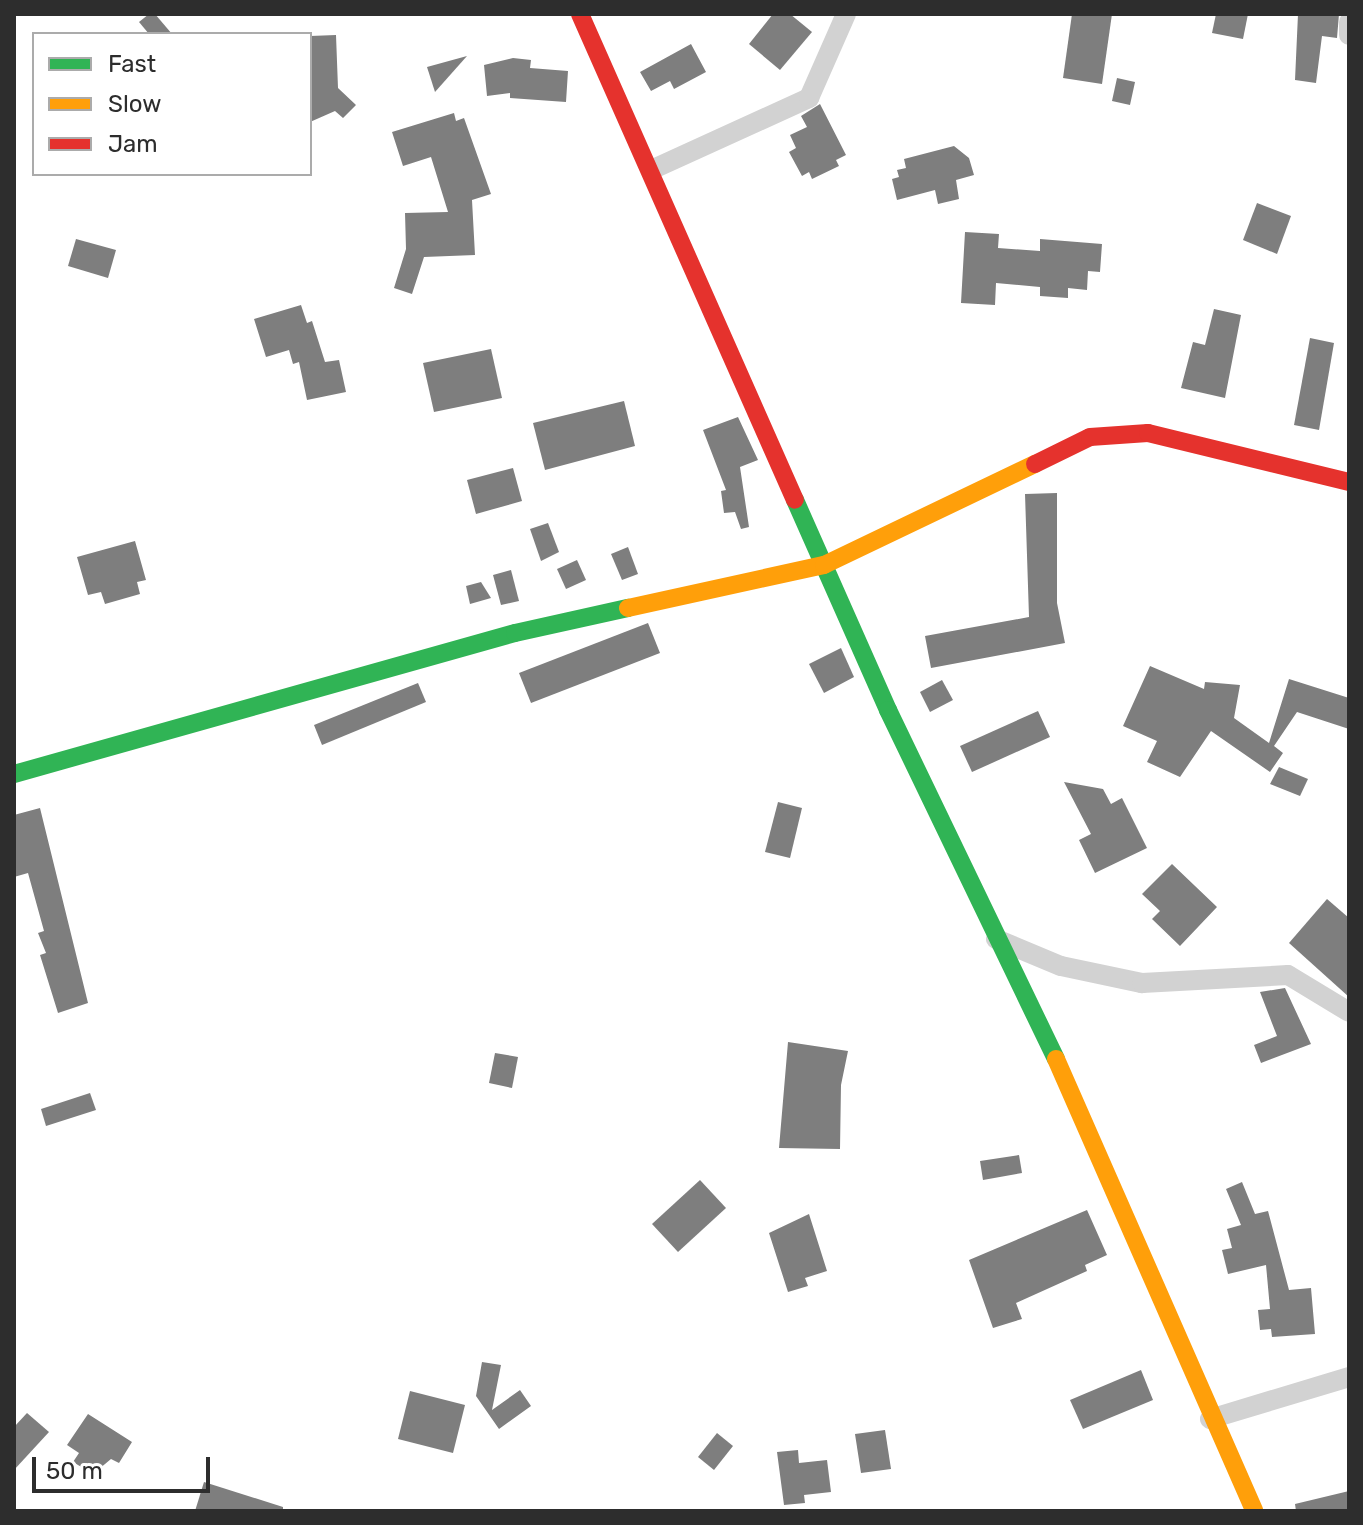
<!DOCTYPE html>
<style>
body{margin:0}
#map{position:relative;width:1363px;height:1525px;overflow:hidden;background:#fff;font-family:Rubik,sans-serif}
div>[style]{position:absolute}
.building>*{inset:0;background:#7e7e7e}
.street>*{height:20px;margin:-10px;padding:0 10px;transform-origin:10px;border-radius:10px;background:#d2d2d2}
.fast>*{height:18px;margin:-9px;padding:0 9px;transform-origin:9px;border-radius:9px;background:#30b455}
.slow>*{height:18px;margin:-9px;padding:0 9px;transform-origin:9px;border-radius:9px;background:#ff9f0a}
.jam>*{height:18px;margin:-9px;padding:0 9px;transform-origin:9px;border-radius:9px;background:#e5322d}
span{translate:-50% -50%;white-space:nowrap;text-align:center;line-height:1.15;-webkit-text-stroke:8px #fff;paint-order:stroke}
.frame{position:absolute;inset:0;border:16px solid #2d2d2d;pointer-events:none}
.legend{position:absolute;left:32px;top:32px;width:280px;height:144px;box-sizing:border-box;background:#fff;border:2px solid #ababab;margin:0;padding:10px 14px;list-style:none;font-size:24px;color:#2d2d2d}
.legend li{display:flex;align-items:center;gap:16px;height:40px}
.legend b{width:40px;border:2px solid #ababab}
.scale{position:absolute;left:32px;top:1457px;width:178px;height:36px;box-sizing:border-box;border:4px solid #2d2d2d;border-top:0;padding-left:10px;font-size:24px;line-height:28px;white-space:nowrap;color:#2d2d2d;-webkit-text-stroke:6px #fff;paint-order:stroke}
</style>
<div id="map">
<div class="building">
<div style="clip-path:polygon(149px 14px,155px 14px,172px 34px,149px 34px,139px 22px)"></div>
<div style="clip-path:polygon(773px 14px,790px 14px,812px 32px,780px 70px,749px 44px)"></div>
<div style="clip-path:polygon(1072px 14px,1112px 14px,1102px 84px,1063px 78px)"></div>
<div style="clip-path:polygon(1216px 14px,1248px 14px,1243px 39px,1212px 33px)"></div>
<div style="clip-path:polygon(1298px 14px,1339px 14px,1337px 38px,1322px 36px,1316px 83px,1295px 80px)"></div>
<div style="clip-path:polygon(336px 35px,338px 88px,356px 105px,343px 118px,335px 111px,310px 122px,310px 36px)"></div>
<div style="clip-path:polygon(691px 44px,706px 72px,674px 89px,670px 81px,651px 91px,640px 72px)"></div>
<div style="clip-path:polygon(467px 56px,435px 92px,427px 67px)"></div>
<div style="clip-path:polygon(513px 58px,531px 60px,530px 68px,568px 71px,566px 102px,510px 98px,510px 93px,487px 96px,484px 65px)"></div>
<div style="clip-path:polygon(1117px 78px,1135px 82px,1130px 105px,1112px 101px)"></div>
<div style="clip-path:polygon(820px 104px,846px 155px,836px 160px,839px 166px,812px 179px,809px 172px,802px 176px,789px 152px,796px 148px,790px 135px,807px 127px,801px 116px)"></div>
<div style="clip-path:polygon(454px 113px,456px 121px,464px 118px,491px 194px,472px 200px,475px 255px,424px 257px,412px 294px,394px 288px,406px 249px,405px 213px,448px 212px,431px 157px,403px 166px,392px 132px)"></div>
<div style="clip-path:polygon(954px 146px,969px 158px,974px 175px,956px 180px,959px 199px,938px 204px,935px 190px,897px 200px,892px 179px,899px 177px,897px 170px,906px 168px,904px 159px)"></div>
<div style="clip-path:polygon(1257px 203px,1291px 216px,1277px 254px,1243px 240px)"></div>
<div style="clip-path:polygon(965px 232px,999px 234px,998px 248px,1040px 251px,1040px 239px,1102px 244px,1100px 272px,1088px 271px,1087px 290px,1068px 288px,1068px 298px,1040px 296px,1040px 287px,996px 283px,995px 305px,961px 303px)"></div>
<div style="clip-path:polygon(76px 239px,116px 250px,108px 278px,68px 266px)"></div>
<div style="clip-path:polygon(301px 305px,307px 323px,312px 321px,325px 362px,339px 360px,346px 392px,307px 400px,299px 362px,293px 364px,289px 350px,266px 357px,254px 319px)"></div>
<div style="clip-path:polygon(1214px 309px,1241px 315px,1225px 398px,1181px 388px,1193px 342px,1205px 345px)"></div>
<div style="clip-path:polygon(1310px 338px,1334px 343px,1319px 430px,1294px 425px)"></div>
<div style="clip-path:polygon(491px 349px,502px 398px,434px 412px,423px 363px)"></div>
<div style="clip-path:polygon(624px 401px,635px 446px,545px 470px,533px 423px)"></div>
<div style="clip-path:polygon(738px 417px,758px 460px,740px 467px,749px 527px,741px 529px,735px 512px,724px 513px,721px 491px,726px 490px,703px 430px)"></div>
<div style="clip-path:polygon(513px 468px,522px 501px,476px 514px,467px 480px)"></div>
<div style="clip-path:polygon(1057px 493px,1057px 603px,1065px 643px,931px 668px,925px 636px,1029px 617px,1025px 494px)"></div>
<div style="clip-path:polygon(548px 523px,559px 552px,541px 561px,530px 529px)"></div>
<div style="clip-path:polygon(135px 541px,146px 580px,137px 582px,140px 594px,105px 604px,101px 592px,88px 595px,77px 557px)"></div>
<div style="clip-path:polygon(628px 547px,638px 574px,622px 580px,611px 554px)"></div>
<div style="clip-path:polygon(577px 560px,586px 580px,566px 589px,557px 569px)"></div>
<div style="clip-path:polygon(511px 570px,519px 601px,501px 605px,493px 575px)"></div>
<div style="clip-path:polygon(481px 582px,491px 598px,470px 604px,466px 586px)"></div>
<div style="clip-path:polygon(648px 623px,660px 653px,531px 703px,519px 673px)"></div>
<div style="clip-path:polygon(841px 648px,854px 677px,824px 693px,809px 664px)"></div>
<div style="clip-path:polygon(1150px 666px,1204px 689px,1205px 682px,1240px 685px,1234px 718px,1269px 743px,1289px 679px,1349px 698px,1349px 729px,1297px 712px,1274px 746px,1283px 753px,1270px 772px,1211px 731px,1180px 777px,1147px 762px,1157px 741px,1123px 726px)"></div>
<div style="clip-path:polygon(942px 680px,953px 700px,930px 712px,920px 692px)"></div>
<div style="clip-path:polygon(418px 683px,426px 702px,322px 745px,314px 725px)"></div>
<div style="clip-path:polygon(1038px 711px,1050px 737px,972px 772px,960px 746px)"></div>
<div style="clip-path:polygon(1279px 767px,1308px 779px,1300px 796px,1270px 784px)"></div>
<div style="clip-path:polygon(1064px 782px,1103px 789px,1111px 804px,1122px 798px,1147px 848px,1095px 873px,1079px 840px,1091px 834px)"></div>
<div style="clip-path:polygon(778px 802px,802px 808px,790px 858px,765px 852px)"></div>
<div style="clip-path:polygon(40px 808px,88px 1003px,58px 1013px,40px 955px,46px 953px,38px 933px,44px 931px,28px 873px,14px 877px,14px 815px)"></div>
<div style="clip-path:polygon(1172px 864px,1217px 907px,1180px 946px,1152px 919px,1160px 911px,1142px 894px)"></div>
<div style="clip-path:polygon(1327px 899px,1349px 918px,1349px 997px,1289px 943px)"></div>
<div style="clip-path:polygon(1285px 988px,1311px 1044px,1261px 1063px,1254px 1045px,1277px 1036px,1260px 992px)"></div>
<div style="clip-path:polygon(788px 1042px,848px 1051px,841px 1085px,840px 1149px,779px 1148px)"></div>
<div style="clip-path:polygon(495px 1053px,518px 1057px,512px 1088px,489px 1083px)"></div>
<div style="clip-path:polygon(90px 1093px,96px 1110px,46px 1126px,41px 1109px)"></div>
<div style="clip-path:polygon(1019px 1155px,1022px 1173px,983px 1180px,980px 1161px)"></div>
<div style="clip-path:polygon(700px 1180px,726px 1208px,678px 1252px,652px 1224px)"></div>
<div style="clip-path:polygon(1242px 1182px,1255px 1214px,1268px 1211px,1289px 1290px,1311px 1288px,1315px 1334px,1272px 1337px,1271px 1329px,1260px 1330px,1258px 1310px,1270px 1309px,1266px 1265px,1228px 1274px,1222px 1250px,1232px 1248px,1227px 1229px,1241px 1225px,1226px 1189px)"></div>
<div style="clip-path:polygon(1087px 1210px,1107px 1255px,1085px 1265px,1087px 1271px,1016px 1303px,1022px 1319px,993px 1328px,969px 1260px)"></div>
<div style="clip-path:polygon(809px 1214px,827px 1271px,805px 1278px,808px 1286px,788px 1292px,769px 1233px)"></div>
<div style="clip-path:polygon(482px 1362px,501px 1365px,492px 1410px,520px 1390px,531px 1406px,499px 1429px,476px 1396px)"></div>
<div style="clip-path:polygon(1141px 1370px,1153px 1400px,1083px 1429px,1070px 1400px)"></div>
<div style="clip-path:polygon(410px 1391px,465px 1405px,453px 1453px,398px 1439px)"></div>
<div style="clip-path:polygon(27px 1413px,49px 1432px,14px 1470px,14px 1427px)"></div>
<div style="clip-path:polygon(88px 1414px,132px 1442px,119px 1463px,111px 1459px,93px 1474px,73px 1462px,79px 1453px,67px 1445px)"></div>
<div style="clip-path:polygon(885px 1430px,891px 1469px,861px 1473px,855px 1434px)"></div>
<div style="clip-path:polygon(717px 1433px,733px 1446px,714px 1470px,698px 1457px)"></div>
<div style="clip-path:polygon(798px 1450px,799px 1463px,827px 1460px,831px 1492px,804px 1495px,805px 1503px,784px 1505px,777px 1452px)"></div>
<div style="clip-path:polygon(204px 1482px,283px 1507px,283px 1511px,195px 1511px)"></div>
<div style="clip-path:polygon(1349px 1491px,1349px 1511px,1296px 1511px,1295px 1504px)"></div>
</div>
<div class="street">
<div style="left:1349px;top:22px;width:13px;rotate:90deg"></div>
<div style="left:651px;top:170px;width:174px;rotate:-24.5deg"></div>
<div style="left:809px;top:98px;width:92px;rotate:-66.2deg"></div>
<div style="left:996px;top:939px;width:70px;rotate:22.6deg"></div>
<div style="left:1061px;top:966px;width:83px;rotate:11.9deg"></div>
<div style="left:1142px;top:983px;width:146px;rotate:-3.1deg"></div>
<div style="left:1288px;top:975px;width:71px;rotate:31.2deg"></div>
<div style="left:1210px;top:1419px;width:145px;rotate:-16.8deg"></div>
</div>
<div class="fast">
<div style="left:795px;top:500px;width:230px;rotate:66.1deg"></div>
<div style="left:888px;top:710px;width:387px;rotate:64.3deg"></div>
<div style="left:14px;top:774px;width:520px;rotate:-15.72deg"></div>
<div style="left:515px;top:633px;width:116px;rotate:-12.5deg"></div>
</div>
<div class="slow">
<div style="left:628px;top:608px;width:201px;rotate:-12.4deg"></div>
<div style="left:824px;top:565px;width:234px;rotate:-25.6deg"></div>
<div style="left:1056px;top:1059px;width:493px;rotate:66.3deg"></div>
</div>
<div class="jam">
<div style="left:580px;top:14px;width:531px;rotate:66.14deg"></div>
<div style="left:1035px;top:464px;width:61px;rotate:-26.1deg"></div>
<div style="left:1090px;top:437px;width:58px;rotate:-3.9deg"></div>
<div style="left:1148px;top:433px;width:207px;rotate:13.7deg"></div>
</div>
<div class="frame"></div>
<ul class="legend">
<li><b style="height:10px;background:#30b455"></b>Fast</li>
<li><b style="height:10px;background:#ff9f0a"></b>Slow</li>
<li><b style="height:10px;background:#e5322d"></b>Jam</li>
</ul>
<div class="scale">50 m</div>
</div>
